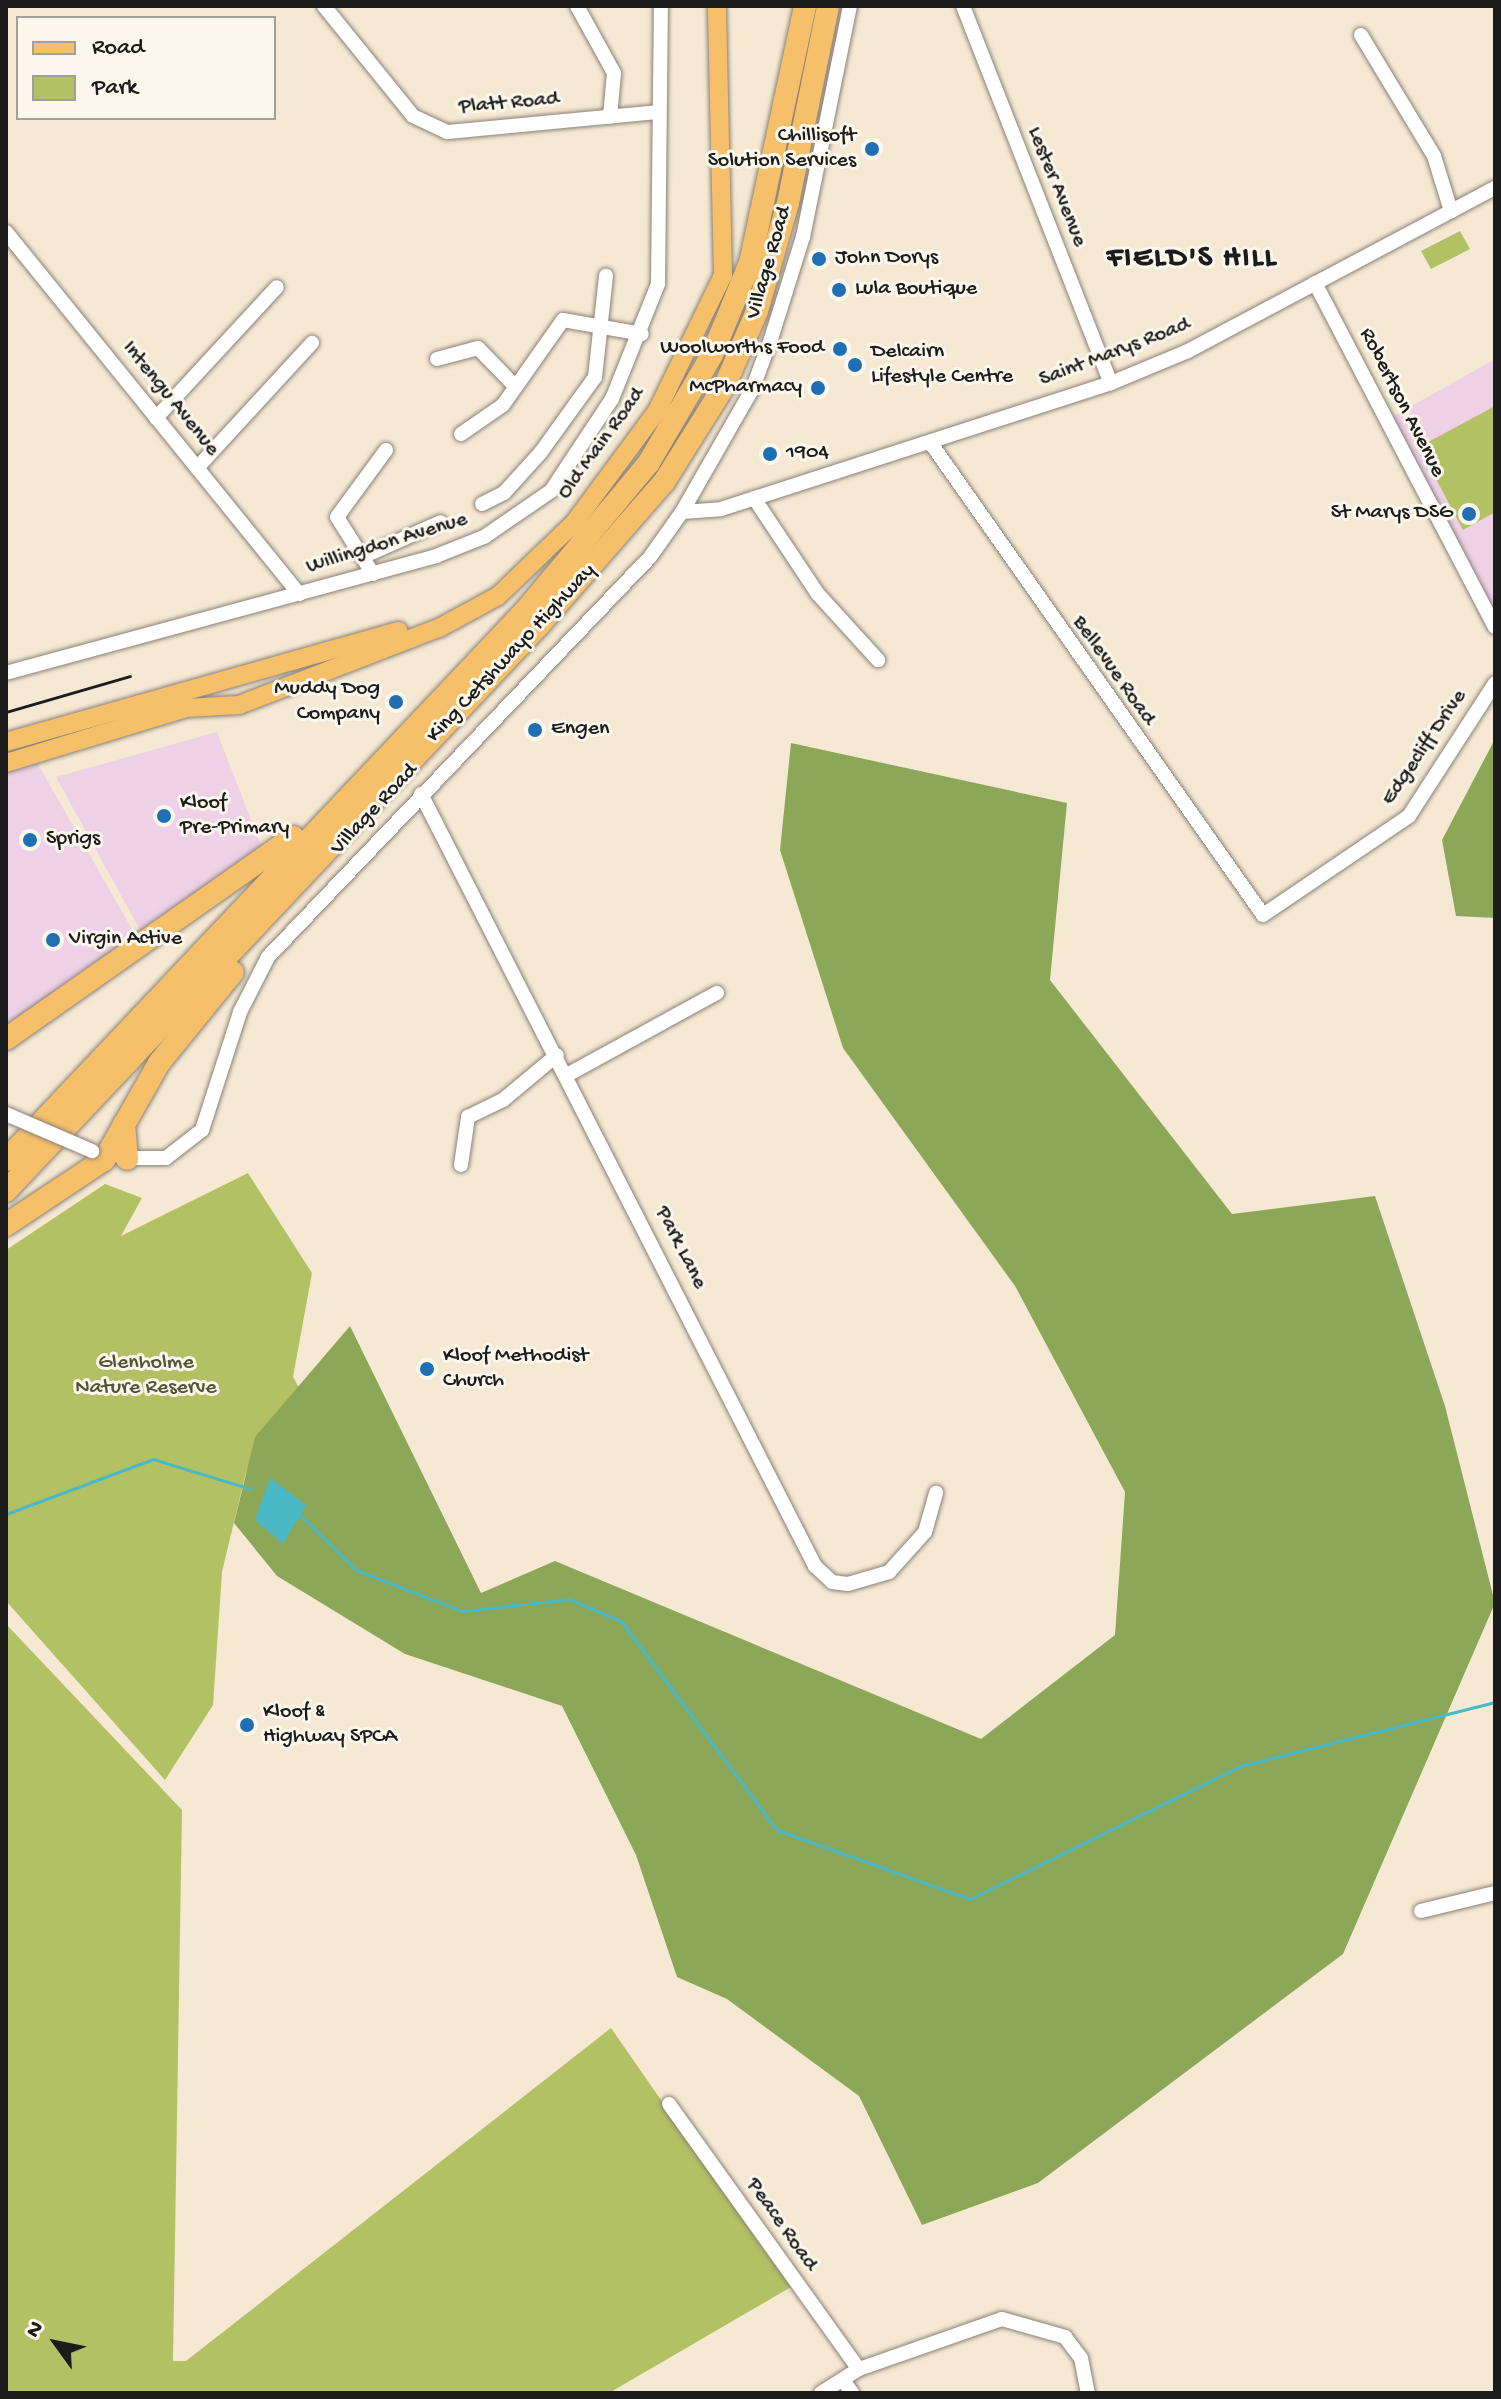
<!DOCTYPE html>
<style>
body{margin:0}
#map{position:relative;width:1501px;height:2399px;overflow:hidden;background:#f6e9d4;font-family:"Gochi Hand",sans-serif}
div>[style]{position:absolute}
.built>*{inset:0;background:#eed0e7}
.green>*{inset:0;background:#b2c163}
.forest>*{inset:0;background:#8da759}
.water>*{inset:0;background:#4bb8c6}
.stream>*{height:3px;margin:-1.5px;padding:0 1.5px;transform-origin:1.5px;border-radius:1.5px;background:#4bb8c6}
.roads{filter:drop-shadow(0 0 2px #898278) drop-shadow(0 0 2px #898278)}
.minor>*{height:14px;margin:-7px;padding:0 7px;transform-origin:7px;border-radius:7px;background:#fff}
.major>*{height:18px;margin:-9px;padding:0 9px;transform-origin:9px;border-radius:9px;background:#f6c06b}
.highway>*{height:22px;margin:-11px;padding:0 11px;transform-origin:11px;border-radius:11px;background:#f6c06b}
.rail>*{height:3px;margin:-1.5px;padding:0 1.5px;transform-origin:1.5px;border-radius:1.5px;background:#1c1c1c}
.bridges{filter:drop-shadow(0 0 2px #898278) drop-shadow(0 0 2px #898278)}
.minor-bridge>*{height:14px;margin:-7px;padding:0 7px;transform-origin:7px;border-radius:7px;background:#fff}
.dots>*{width:22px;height:22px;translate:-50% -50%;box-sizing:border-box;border:4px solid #fbf7ec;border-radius:50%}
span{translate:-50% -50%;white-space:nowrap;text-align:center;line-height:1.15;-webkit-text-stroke:6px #fbf7ec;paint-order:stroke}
.street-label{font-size:22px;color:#1c1c1c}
.poi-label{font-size:22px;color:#1c1c1c}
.right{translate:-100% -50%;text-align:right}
.left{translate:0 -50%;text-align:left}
.park-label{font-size:22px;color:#505635}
.district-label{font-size:30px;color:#1c1c1c;font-weight:700;letter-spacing:2px}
.frame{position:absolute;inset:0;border:8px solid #1c1c1c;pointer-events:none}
.legend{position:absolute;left:16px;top:16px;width:260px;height:104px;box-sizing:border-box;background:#fbf7ec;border:2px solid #a29f99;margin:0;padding:10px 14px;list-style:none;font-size:24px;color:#1c1c1c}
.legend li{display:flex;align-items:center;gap:16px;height:40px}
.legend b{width:40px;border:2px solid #a29f99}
.north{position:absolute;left:16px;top:2303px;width:80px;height:80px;-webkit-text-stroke:6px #fbf7ec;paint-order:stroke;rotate:303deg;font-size:22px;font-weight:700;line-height:32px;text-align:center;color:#1c1c1c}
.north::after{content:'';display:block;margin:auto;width:28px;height:36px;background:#1c1c1c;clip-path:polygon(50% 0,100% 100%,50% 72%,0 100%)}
</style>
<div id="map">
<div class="built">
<div style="clip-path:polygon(1495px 359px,1495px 611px,1392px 417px)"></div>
<div style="clip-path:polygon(217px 732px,265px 856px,145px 939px,56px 777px)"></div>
<div style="clip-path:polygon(35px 759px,141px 945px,6px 1035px,6px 769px)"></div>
</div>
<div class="green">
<div style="clip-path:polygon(1460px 231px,1470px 249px,1431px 269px,1421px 251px)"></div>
<div style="clip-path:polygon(1495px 406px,1495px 512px,1463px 530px,1419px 447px)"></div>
<div style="clip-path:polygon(248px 1173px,312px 1273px,293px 1377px,309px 1405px,246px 1472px,222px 1572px,213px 1705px,165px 1780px,6px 1601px,6px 1250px,105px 1184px,142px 1198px,121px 1236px)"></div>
<div style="clip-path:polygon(6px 1624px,182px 1810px,173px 2361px,186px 2361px,611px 2028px,791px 2287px,609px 2393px,6px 2393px)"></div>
</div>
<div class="forest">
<div style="clip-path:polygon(1495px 739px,1495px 918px,1456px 916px,1442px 840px)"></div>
<div style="clip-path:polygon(791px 743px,1067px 803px,1050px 980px,1232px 1214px,1375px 1196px,1445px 1406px,1495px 1603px,1343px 1954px,1038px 2183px,922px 2225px,859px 2096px,727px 1999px,677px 1977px,636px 1855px,562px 1706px,405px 1654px,277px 1576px,234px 1523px,255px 1437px,350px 1326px,481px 1593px,555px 1561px,981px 1739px,1115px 1635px,1125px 1492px,1015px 1286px,843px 1048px,780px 850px)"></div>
</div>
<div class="water">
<div style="clip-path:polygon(270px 1478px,306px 1505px,283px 1544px,255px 1520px)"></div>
</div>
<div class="stream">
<div style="left:298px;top:1513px;width:81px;rotate:44.5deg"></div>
<div style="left:356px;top:1570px;width:114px;rotate:21.1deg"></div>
<div style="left:462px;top:1611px;width:108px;rotate:-6.4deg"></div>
<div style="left:569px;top:1599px;width:56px;rotate:22.9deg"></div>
<div style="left:621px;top:1621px;width:261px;rotate:53.3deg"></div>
<div style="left:777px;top:1830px;width:205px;rotate:19.7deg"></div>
<div style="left:970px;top:1899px;width:301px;rotate:-26.2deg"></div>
<div style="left:1240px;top:1766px;width:263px;rotate:-14.1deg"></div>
<div style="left:6px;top:1514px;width:157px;rotate:-20.5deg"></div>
<div style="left:153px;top:1459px;width:102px;rotate:17deg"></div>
</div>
<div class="roads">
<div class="minor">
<div style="left:324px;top:6px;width:141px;rotate:51deg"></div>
<div style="left:413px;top:116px;width:38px;rotate:25deg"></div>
<div style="left:447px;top:132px;width:212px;rotate:-5.4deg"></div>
<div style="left:577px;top:6px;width:77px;rotate:61.1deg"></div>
<div style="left:614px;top:73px;width:44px;rotate:95.2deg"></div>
<div style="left:963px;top:6px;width:405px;rotate:68.6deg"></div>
<div style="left:1361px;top:35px;width:141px;rotate:58.9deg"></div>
<div style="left:1434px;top:156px;width:58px;rotate:72.8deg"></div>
<div style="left:6px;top:232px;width:466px;rotate:51deg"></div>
<div style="left:1315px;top:283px;width:388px;rotate:62.4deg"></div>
<div style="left:437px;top:359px;width:42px;rotate:-15deg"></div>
<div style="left:478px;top:348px;width:52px;rotate:45.8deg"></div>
<div style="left:156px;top:418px;width:178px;rotate:-47.3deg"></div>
<div style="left:461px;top:434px;width:51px;rotate:-34.6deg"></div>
<div style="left:503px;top:405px;width:104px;rotate:-54.8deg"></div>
<div style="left:563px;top:320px;width:80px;rotate:10deg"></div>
<div style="left:930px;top:442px;width:578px;rotate:54.85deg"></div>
<div style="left:1263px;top:915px;width:176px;rotate:-34.1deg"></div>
<div style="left:1409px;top:816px;width:158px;rotate:-57.1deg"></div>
<div style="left:197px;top:468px;width:170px;rotate:-47.4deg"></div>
<div style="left:754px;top:498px;width:114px;rotate:56.4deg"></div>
<div style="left:817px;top:593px;width:91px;rotate:47.7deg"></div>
<div style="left:482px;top:504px;width:25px;rotate:-27deg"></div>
<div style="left:504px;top:493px;width:55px;rotate:-47.9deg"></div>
<div style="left:541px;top:452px;width:92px;rotate:-54.2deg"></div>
<div style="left:595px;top:377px;width:102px;rotate:-83.8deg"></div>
<div style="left:682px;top:512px;width:39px;rotate:-4deg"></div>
<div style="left:721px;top:509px;width:410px;rotate:-17.9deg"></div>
<div style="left:1111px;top:383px;width:83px;rotate:-22.6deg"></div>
<div style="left:1188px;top:351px;width:348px;rotate:-28deg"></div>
<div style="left:362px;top:557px;width:86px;rotate:-23.9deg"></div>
<div style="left:373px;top:574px;width:67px;rotate:-122.3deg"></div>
<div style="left:337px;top:517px;width:83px;rotate:-53.8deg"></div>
<div style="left:6px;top:673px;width:446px;rotate:-15.2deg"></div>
<div style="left:436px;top:556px;width:52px;rotate:-21.6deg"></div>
<div style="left:484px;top:537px;width:81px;rotate:-34.5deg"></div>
<div style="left:551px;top:491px;width:110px;rotate:-56.5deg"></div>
<div style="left:612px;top:399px;width:124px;rotate:-68.2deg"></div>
<div style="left:658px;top:284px;width:278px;rotate:-89.4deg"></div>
<div style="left:421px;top:794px;width:867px;rotate:62.96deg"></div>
<div style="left:815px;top:1566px;width:23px;rotate:43deg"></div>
<div style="left:832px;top:1582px;width:16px;rotate:7deg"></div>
<div style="left:848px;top:1584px;width:43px;rotate:-16.3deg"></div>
<div style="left:889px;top:1572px;width:54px;rotate:-48deg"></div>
<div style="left:925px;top:1532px;width:41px;rotate:-74.2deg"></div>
<div style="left:567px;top:1075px;width:171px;rotate:-28.7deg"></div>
<div style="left:122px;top:1158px;width:44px"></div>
<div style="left:166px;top:1158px;width:46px;rotate:-37.9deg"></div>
<div style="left:202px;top:1130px;width:124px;rotate:-72.1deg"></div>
<div style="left:240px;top:1012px;width:62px;rotate:-63deg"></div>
<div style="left:268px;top:957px;width:553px;rotate:-46.32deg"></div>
<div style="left:650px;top:557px;width:55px;rotate:-54.6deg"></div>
<div style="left:682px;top:512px;width:141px;rotate:-60.2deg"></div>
<div style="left:752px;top:390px;width:54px;rotate:-69.6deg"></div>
<div style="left:771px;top:339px;width:107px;rotate:-72.6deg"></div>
<div style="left:803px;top:237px;width:236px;rotate:-78.5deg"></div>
<div style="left:461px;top:1165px;width:49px;rotate:-81.7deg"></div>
<div style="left:468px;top:1117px;width:39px;rotate:-26deg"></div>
<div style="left:503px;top:1100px;width:70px;rotate:-39.8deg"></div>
<div style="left:1421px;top:1911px;width:76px;rotate:-13.7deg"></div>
<div style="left:669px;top:2104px;width:326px;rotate:54.4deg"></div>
<div style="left:843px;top:2380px;width:16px;rotate:55deg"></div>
<div style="left:821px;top:2393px;width:45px;rotate:-32.3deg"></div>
<div style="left:859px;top:2369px;width:151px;rotate:-19.3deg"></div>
<div style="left:1002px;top:2319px;width:66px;rotate:15.9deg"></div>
<div style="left:1065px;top:2337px;width:26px;rotate:53deg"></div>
<div style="left:1081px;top:2358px;width:36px;rotate:79deg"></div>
</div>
<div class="major">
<div style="left:6px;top:742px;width:408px;rotate:-15.8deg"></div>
<div style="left:6px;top:763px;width:188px;rotate:-17deg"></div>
<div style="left:186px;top:708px;width:53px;rotate:-3.2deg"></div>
<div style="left:239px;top:705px;width:214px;rotate:-21.1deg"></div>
<div style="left:439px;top:628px;width:67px;rotate:-28.5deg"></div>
<div style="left:498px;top:596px;width:105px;rotate:-43.8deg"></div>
<div style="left:574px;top:523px;width:139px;rotate:-53.5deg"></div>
<div style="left:657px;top:411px;width:151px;rotate:-64.1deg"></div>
<div style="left:723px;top:275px;width:269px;rotate:-91.3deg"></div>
</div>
<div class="highway">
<div style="left:6px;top:1039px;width:351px;rotate:-35.1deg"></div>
<div style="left:124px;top:1124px;width:35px;rotate:85deg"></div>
<div style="left:6px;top:1160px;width:755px;rotate:-46.61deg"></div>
<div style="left:525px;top:611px;width:192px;rotate:-50.1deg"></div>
<div style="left:648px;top:464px;width:126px;rotate:-59.6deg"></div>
<div style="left:712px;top:355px;width:100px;rotate:-67.6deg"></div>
<div style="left:750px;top:263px;width:263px;rotate:-77.9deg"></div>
<div style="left:6px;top:1191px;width:779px;rotate:-46.72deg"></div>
<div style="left:540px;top:624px;width:189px;rotate:-48.9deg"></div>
<div style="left:664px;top:482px;width:117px;rotate:-57.9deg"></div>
<div style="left:726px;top:383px;width:78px;rotate:-66.7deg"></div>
<div style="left:757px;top:311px;width:112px;rotate:-74deg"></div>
<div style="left:788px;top:203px;width:201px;rotate:-78.5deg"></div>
<div style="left:6px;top:1225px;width:118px;rotate:-33.6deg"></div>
<div style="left:104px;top:1160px;width:112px;rotate:-60.4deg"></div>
<div style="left:159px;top:1063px;width:117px;rotate:-50.9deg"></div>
</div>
</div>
<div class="rail">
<div style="left:6px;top:712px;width:129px;rotate:-16.2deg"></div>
</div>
<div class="bridges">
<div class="minor-bridge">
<div style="left:6px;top:1114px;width:94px;rotate:23.3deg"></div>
</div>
</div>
<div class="dots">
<div style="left:872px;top:149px;background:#1f6fb2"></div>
<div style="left:819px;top:259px;background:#1f6fb2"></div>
<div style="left:839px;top:290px;background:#1f6fb2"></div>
<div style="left:840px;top:349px;background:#1f6fb2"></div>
<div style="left:855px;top:365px;background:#1f6fb2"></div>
<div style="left:818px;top:388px;background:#1f6fb2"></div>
<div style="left:770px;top:454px;background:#1f6fb2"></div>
<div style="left:1469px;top:514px;background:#1f6fb2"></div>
<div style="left:396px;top:702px;background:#1f6fb2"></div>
<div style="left:535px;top:730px;background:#1f6fb2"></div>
<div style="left:164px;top:816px;background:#1f6fb2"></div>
<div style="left:30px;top:840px;background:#1f6fb2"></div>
<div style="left:53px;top:940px;background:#1f6fb2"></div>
<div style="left:427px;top:1369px;background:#1f6fb2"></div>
<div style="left:247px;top:1725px;background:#1f6fb2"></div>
</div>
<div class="street-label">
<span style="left:509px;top:104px;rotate:-5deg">Platt Road</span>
<span style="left:1056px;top:187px;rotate:68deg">Lester Avenue</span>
<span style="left:770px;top:263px;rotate:-74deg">Village Road</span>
<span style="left:1115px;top:353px;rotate:-21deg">Saint Marys Road</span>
<span style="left:170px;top:399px;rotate:51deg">Intengu Avenue</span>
<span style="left:1401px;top:403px;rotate:63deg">Robertson Avenue</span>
<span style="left:602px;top:444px;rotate:-54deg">Old Main Road</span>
<span style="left:387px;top:544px;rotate:-17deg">Willingdon Avenue</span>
<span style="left:512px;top:654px;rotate:-47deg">King Cetshwayo Highway</span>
<span style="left:1113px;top:671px;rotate:55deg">Bellevue Road</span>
<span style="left:1425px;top:748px;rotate:-56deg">Edgecliff Drive</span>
<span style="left:375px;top:810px;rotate:-47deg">Village Road</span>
<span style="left:680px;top:1248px;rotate:63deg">Park Lane</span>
<span style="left:781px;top:2225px;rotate:55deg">Peace Road</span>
</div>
<div class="poi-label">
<span class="right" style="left:856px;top:149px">Chillisoft<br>Solution Services</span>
<span class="left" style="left:835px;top:259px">John Dorys</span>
<span class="left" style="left:855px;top:290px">Lula Boutique</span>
<span class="right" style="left:824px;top:349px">Woolworths Food</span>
<span class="left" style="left:871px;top:365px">Delcairn<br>Lifestyle Centre</span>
<span class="right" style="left:802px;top:388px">McPharmacy</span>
<span class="left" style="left:786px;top:454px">1904</span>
<span class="right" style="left:1453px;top:514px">St Marys DSG</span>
<span class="right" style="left:380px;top:702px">Muddy Dog<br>Company</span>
<span class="left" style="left:551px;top:730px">Engen</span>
<span class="left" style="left:180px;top:816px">Kloof<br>Pre-Primary</span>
<span class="left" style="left:46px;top:840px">Sprigs</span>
<span class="left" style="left:69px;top:940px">Virgin Active</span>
<span class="left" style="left:443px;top:1369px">Kloof Methodist<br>Church</span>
<span class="left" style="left:263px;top:1725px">Kloof &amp;<br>Highway SPCA</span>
</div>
<div class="park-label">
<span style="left:146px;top:1376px">Glenholme<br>Nature Reserve</span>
</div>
<div class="district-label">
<span style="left:1192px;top:260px">FIELD'S HILL</span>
</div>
<div class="frame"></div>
<ul class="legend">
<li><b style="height:10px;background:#f6c06b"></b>Road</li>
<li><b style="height:22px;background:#b2c163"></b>Park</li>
</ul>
<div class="north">N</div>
</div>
